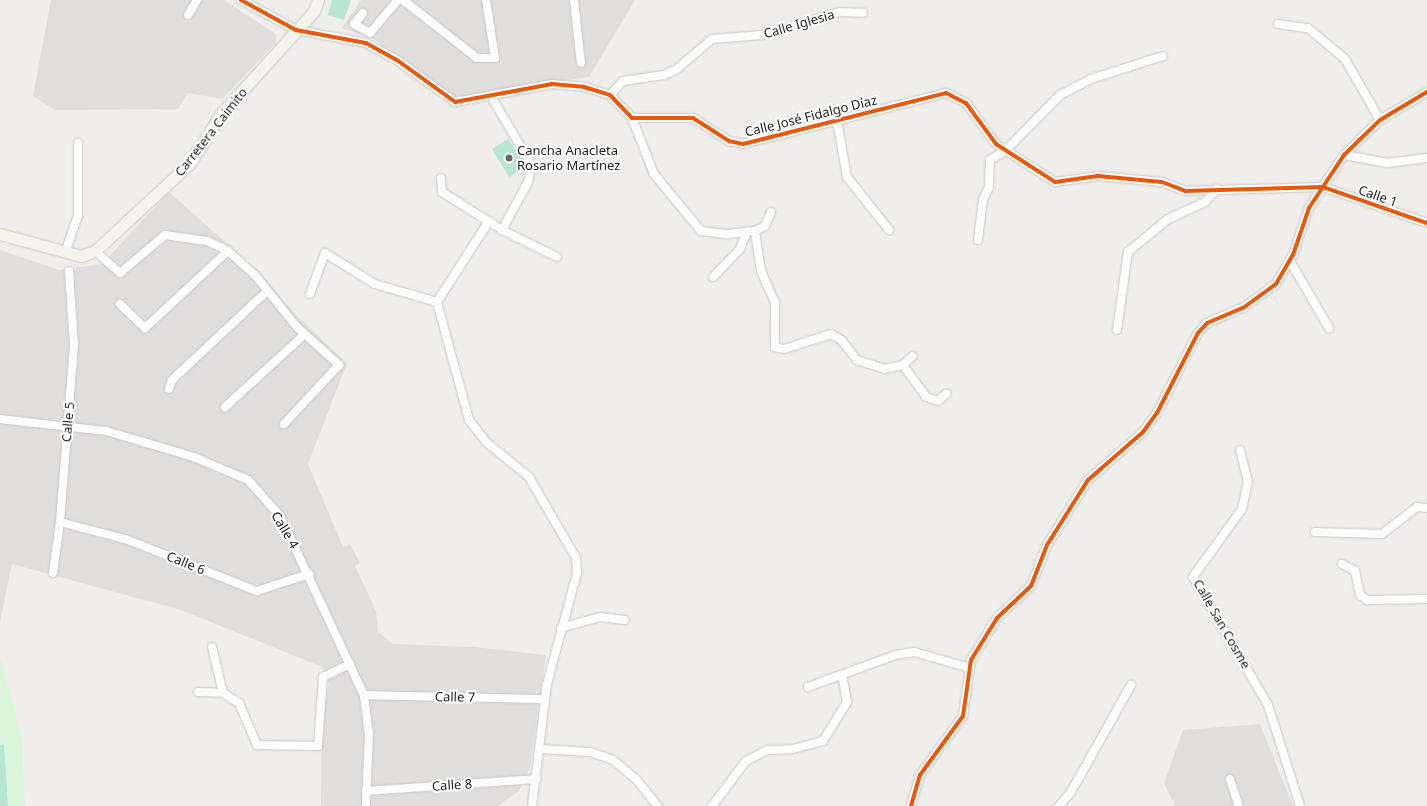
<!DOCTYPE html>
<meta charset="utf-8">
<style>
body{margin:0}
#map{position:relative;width:1427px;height:806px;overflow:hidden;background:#f0eeeb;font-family:"Noto Sans",sans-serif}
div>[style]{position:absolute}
.residential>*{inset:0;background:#dfdedc}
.park>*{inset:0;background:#daf5da}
.pitch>*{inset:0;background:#b7e6d2}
.roads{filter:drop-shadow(0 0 1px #c9c8c7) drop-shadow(0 0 1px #c9c8c7)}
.street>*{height:8px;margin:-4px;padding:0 4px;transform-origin:4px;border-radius:4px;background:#fdfcfc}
.secondary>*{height:11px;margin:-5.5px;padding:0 5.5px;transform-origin:5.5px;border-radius:5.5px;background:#f4f4ed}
.cycleway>*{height:4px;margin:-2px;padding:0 2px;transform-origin:2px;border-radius:2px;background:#e8590c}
.dots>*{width:11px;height:11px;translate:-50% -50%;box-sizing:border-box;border:2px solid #fff;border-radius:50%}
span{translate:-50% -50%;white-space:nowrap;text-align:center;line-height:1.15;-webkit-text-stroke:4px #fff;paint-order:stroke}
.street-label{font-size:13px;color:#222}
.poi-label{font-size:13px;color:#222}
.left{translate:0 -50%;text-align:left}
</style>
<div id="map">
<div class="residential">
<div style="clip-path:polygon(51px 0,224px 0,276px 34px,276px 43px,222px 99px,188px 93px,178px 109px,55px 110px,33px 96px)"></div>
<div style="clip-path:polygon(361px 0,635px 0,589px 77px,450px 98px,374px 39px,342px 28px)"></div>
<div style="clip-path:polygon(169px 192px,261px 274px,296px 315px,347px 363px,308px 464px,343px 547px,350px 544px,360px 563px,355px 566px,376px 611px,378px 632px,393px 644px,475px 647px,546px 655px,530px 768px,519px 791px,498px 806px,321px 806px,322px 714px,329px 684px,322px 667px,181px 610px,12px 564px,0 622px,0 250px,59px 270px,102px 264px)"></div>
<div style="clip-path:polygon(1260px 724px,1293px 806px,1175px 806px,1164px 783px,1183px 730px)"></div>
</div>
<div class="park">
<div style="clip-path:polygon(0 657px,22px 738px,25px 806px,0 806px)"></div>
</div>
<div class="pitch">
<div style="clip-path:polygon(332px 0,351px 0,344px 20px,328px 15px)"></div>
<div style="clip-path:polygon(508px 139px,526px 167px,509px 177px,492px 149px)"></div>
<div style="clip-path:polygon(4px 744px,8px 806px,0 806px,0 745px)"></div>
</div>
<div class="roads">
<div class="street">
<div style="left:241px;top:0;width:63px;rotate:28.6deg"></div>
<div style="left:296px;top:30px;width:71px;rotate:10.5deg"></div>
<div style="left:366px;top:43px;width:35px;rotate:29deg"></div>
<div style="left:397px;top:60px;width:72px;rotate:35.9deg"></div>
<div style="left:455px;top:102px;width:99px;rotate:-10.5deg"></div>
<div style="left:552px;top:84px;width:32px;rotate:5deg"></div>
<div style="left:584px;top:87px;width:27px;rotate:17deg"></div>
<div style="left:610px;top:95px;width:32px;rotate:46deg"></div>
<div style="left:632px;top:118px;width:61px"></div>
<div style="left:693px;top:118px;width:43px;rotate:32.6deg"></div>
<div style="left:729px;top:141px;width:14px;rotate:12deg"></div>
<div style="left:743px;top:144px;width:209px;rotate:-14.1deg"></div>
<div style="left:946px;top:93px;width:22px;rotate:27deg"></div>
<div style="left:966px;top:103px;width:51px;rotate:53.8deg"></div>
<div style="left:996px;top:144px;width:70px;rotate:32.8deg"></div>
<div style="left:1055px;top:182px;width:43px;rotate:-7.9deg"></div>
<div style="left:1098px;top:176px;width:64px;rotate:5.4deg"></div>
<div style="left:1162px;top:182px;width:25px;rotate:21deg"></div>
<div style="left:1185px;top:191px;width:138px;rotate:-1.7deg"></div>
<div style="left:1323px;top:187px;width:110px;rotate:19.1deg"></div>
<div style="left:403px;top:0;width:94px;rotate:38.1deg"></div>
<div style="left:477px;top:58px;width:18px"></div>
<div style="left:495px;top:58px;width:59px;rotate:-98.8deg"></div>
<div style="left:574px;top:0;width:63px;rotate:83.7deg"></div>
<div style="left:363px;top:13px;width:14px;rotate:129deg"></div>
<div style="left:354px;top:24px;width:18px;rotate:29deg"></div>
<div style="left:370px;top:33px;width:43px;rotate:-49.7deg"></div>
<div style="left:188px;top:15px;width:17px;rotate:-59deg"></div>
<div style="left:1278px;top:24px;width:30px;rotate:8deg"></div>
<div style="left:1308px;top:28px;width:48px;rotate:40deg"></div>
<div style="left:1345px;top:59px;width:70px;rotate:60.2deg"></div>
<div style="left:610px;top:95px;width:19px;rotate:-47deg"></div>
<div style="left:623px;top:81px;width:41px;rotate:-8.3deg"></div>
<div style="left:664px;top:75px;width:14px;rotate:-25deg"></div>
<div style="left:677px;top:69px;width:46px;rotate:-40.6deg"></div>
<div style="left:712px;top:39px;width:50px;rotate:-4.6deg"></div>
<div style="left:762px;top:35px;width:81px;rotate:-16.4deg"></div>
<div style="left:840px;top:12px;width:23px;rotate:2deg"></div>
<div style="left:492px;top:98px;width:79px;rotate:59.5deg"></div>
<div style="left:532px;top:166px;width:16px;rotate:104deg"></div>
<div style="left:528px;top:182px;width:55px;rotate:118.4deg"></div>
<div style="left:632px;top:118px;width:60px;rotate:68.6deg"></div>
<div style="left:654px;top:174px;width:74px;rotate:50.5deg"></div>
<div style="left:701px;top:231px;width:26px;rotate:7deg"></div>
<div style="left:727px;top:234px;width:28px;rotate:-6deg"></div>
<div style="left:755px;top:231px;width:40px;rotate:81.5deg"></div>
<div style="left:761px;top:271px;width:34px;rotate:66deg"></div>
<div style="left:775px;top:302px;width:45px;rotate:90deg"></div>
<div style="left:775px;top:347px;width:9px;rotate:13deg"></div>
<div style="left:784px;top:349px;width:49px;rotate:-17.7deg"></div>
<div style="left:831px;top:334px;width:12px;rotate:31deg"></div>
<div style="left:841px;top:340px;width:26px;rotate:51deg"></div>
<div style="left:857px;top:360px;width:28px;rotate:18deg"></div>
<div style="left:884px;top:369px;width:19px;rotate:-12deg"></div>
<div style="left:903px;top:365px;width:13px;rotate:-42deg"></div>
<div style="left:837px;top:121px;width:57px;rotate:79.9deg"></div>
<div style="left:847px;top:177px;width:68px;rotate:51.6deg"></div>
<div style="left:1344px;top:155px;width:44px;rotate:10.5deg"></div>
<div style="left:1387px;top:163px;width:40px;rotate:-7.1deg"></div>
<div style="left:441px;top:178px;width:14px;rotate:86deg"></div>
<div style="left:442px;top:192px;width:71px;rotate:32.3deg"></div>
<div style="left:502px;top:230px;width:61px;rotate:26.1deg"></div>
<div style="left:489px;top:221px;width:96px;rotate:122.7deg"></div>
<div style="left:437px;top:302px;width:122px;rotate:74.8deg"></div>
<div style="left:469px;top:420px;width:28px;rotate:52deg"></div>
<div style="left:486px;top:442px;width:55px;rotate:39.1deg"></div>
<div style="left:529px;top:477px;width:94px;rotate:59.9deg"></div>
<div style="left:576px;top:558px;width:15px;rotate:86deg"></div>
<div style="left:577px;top:573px;width:115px;rotate:105.1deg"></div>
<div style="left:547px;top:684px;width:123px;rotate:97deg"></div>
<div style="left:755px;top:231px;width:11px;rotate:-27deg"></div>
<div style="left:765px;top:226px;width:15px;rotate:-67deg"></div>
<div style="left:978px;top:240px;width:40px;rotate:-82.9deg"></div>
<div style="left:983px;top:200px;width:14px;rotate:-65deg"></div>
<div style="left:989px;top:187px;width:27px;rotate:-88deg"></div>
<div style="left:990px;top:160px;width:19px;rotate:-32deg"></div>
<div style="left:1006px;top:150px;width:77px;rotate:-45.5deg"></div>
<div style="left:1060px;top:95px;width:38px;rotate:-27deg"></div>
<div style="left:1094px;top:78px;width:72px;rotate:-17.7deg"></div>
<div style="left:95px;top:251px;width:33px;rotate:41deg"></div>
<div style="left:120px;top:273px;width:59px;rotate:-40.2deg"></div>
<div style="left:165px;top:235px;width:42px;rotate:8.1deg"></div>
<div style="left:207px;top:241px;width:23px;rotate:25deg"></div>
<div style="left:228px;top:251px;width:36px;rotate:42deg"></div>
<div style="left:255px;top:275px;width:67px;rotate:51.1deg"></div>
<div style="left:297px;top:327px;width:57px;rotate:42.1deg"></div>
<div style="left:339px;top:365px;width:81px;rotate:133deg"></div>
<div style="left:65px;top:253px;width:39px;rotate:-71deg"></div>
<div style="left:78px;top:216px;width:73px;rotate:-90deg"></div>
<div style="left:1290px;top:261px;width:78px;rotate:59.8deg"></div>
<div style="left:713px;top:277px;width:39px;rotate:-46deg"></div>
<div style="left:740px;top:249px;width:19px;rotate:-69deg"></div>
<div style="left:310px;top:294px;width:44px;rotate:-69.9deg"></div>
<div style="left:325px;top:253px;width:59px;rotate:31.8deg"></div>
<div style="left:375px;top:284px;width:65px;rotate:16.2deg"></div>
<div style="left:120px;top:304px;width:35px;rotate:44deg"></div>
<div style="left:145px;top:328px;width:113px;rotate:-42.9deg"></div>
<div style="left:1117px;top:330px;width:79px;rotate:-82deg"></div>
<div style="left:1128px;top:252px;width:52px;rotate:-39.5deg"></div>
<div style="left:1168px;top:219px;width:41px;rotate:-24.7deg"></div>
<div style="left:1205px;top:202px;width:18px;rotate:-47deg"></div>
<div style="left:903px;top:365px;width:39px;rotate:54deg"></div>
<div style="left:926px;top:397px;width:13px;rotate:18deg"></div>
<div style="left:938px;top:401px;width:11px;rotate:-41deg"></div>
<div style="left:169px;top:389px;width:9px;rotate:-72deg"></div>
<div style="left:172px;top:380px;width:130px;rotate:-43.1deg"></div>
<div style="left:225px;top:407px;width:108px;rotate:-42.4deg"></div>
<div style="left:0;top:419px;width:107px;rotate:6.5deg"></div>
<div style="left:106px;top:431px;width:92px;rotate:16.5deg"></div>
<div style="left:194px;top:457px;width:59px;rotate:23.1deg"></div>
<div style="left:248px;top:480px;width:48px;rotate:48.4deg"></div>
<div style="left:280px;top:516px;width:198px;rotate:64.9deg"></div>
<div style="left:364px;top:695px;width:38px;rotate:83deg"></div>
<div style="left:369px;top:733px;width:73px;rotate:92.4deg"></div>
<div style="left:1240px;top:450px;width:32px;rotate:76deg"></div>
<div style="left:1248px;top:481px;width:29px;rotate:102deg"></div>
<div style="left:1242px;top:509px;width:84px;rotate:125.8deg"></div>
<div style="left:1193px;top:577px;width:148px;rotate:59.6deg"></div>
<div style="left:1268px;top:705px;width:106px;rotate:72.4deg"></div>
<div style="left:60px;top:522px;width:70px;rotate:14.8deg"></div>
<div style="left:128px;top:540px;width:139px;rotate:21.6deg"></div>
<div style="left:257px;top:591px;width:55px;rotate:-18.1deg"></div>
<div style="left:1315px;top:532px;width:67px;rotate:1.7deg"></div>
<div style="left:1382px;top:534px;width:44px;rotate:-37.6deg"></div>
<div style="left:1417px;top:507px;width:10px;rotate:6deg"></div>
<div style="left:1342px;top:564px;width:15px;rotate:28deg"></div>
<div style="left:1355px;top:571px;width:25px;rotate:78deg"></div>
<div style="left:1360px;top:595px;width:9px;rotate:36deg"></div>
<div style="left:1367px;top:600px;width:60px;rotate:-1deg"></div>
<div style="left:53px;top:573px;width:51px;rotate:-82.2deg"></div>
<div style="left:60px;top:522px;width:177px;rotate:-85.5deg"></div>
<div style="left:74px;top:346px;width:75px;rotate:-93.8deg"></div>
<div style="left:561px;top:628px;width:41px;rotate:-15.8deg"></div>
<div style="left:600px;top:617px;width:25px;rotate:7deg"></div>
<div style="left:212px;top:647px;width:47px;rotate:76.6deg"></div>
<div style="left:223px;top:693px;width:19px;rotate:32deg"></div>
<div style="left:239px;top:703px;width:46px;rotate:66.8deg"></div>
<div style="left:257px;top:745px;width:61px;rotate:0.9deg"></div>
<div style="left:318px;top:746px;width:69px;rotate:-85.9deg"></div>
<div style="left:323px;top:677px;width:30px;rotate:-26deg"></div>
<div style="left:808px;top:687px;width:93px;rotate:-20.2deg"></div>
<div style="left:895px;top:655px;width:19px;rotate:-9deg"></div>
<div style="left:914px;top:652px;width:58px;rotate:15.9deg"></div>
<div style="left:198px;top:692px;width:25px;rotate:2deg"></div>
<div style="left:364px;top:695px;width:181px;rotate:1.3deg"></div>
<div style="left:540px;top:749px;width:50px;rotate:3.4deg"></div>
<div style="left:590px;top:752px;width:24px;rotate:19deg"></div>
<div style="left:613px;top:760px;width:30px;rotate:40deg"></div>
<div style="left:636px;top:779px;width:35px;rotate:51deg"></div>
<div style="left:1230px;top:779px;width:28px;rotate:72deg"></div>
<div style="left:366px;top:791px;width:171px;rotate:-4deg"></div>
<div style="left:712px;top:806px;width:56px;rotate:-52.9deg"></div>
<div style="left:746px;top:761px;width:25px;rotate:-27deg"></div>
<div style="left:768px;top:750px;width:25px;rotate:-2deg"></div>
<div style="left:793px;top:749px;width:31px;rotate:-15deg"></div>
<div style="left:823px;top:741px;width:46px;rotate:-58.4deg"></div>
<div style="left:847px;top:702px;width:27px;rotate:-100deg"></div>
<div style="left:911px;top:806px;width:32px;rotate:-74deg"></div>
<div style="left:920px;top:775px;width:73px;rotate:-53.9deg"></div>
<div style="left:963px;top:716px;width:57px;rotate:-81.9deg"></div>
<div style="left:971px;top:660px;width:49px;rotate:-58.2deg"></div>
<div style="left:997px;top:618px;width:47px;rotate:-43.3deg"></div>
<div style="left:1031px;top:586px;width:44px;rotate:-68.7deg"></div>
<div style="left:1047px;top:545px;width:77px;rotate:-57.8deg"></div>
<div style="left:1088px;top:480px;width:73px;rotate:-41.1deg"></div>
<div style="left:1143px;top:432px;width:24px;rotate:-54deg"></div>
<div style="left:1157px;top:413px;width:90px;rotate:-62.9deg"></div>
<div style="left:1198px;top:333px;width:13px;rotate:-48deg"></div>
<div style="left:1207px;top:323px;width:39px;rotate:-23deg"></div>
<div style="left:1243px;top:308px;width:41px;rotate:-36deg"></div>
<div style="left:1276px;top:284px;width:34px;rotate:-60deg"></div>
<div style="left:1293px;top:255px;width:50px;rotate:-71.2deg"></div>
<div style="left:1309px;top:208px;width:64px;rotate:-56.6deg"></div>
<div style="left:1344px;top:155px;width:50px;rotate:-44.2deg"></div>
<div style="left:1380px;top:120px;width:55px;rotate:-30.8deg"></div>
<div style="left:1059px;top:806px;width:18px;rotate:-49deg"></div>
<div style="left:1071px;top:792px;width:123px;rotate:-60.7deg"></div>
</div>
<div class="secondary">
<div style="left:0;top:234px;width:84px;rotate:15.2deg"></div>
<div style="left:81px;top:256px;width:15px;rotate:-20deg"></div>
<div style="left:95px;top:251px;width:129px;rotate:-42.8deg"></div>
<div style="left:190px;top:163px;width:58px;rotate:-57.7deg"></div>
<div style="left:221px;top:114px;width:139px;rotate:-47.9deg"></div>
<div style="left:314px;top:11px;width:12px;rotate:-70deg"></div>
</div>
</div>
<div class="cycleway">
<div style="left:241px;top:0;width:63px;rotate:28.6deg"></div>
<div style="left:296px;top:30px;width:71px;rotate:10.5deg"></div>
<div style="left:366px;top:43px;width:35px;rotate:29deg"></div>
<div style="left:397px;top:60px;width:72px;rotate:35.9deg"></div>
<div style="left:455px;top:102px;width:99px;rotate:-10.5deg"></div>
<div style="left:552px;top:84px;width:32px;rotate:5deg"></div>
<div style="left:584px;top:87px;width:27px;rotate:17deg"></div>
<div style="left:610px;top:95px;width:32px;rotate:46deg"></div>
<div style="left:632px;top:118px;width:61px"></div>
<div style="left:693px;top:118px;width:43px;rotate:32.6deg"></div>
<div style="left:729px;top:141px;width:14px;rotate:12deg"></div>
<div style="left:743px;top:144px;width:209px;rotate:-14.1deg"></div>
<div style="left:946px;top:93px;width:22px;rotate:27deg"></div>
<div style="left:966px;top:103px;width:51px;rotate:53.8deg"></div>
<div style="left:996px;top:144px;width:70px;rotate:32.8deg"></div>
<div style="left:1055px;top:182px;width:43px;rotate:-7.9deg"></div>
<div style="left:1098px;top:176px;width:64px;rotate:5.4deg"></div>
<div style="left:1162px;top:182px;width:25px;rotate:21deg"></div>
<div style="left:1185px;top:191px;width:138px;rotate:-1.7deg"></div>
<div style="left:1323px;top:187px;width:110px;rotate:19.1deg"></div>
<div style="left:911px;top:806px;width:32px;rotate:-74deg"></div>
<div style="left:920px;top:775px;width:73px;rotate:-53.9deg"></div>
<div style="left:963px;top:716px;width:57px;rotate:-81.9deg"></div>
<div style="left:971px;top:660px;width:49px;rotate:-58.2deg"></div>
<div style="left:997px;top:618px;width:47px;rotate:-43.3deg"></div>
<div style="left:1031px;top:586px;width:44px;rotate:-68.7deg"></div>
<div style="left:1047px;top:545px;width:77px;rotate:-57.8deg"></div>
<div style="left:1088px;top:480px;width:73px;rotate:-41.1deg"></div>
<div style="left:1143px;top:432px;width:24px;rotate:-54deg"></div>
<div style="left:1157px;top:413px;width:90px;rotate:-62.9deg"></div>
<div style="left:1198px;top:333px;width:13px;rotate:-48deg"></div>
<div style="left:1207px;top:323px;width:39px;rotate:-23deg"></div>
<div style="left:1243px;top:308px;width:41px;rotate:-36deg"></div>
<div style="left:1276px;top:284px;width:34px;rotate:-60deg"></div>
<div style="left:1293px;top:255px;width:50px;rotate:-71.2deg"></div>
<div style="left:1309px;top:208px;width:64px;rotate:-56.6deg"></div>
<div style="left:1344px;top:155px;width:50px;rotate:-44.2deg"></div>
<div style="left:1380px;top:120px;width:55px;rotate:-30.8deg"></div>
</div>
<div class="dots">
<div style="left:509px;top:158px;background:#6a6968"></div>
</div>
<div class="street-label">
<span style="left:799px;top:24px;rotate:-16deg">Calle Iglesia</span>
<span style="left:811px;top:116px;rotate:-14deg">Calle José Fidalgo Díaz</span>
<span style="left:211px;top:132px;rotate:-52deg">Carretera Caimito</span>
<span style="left:1378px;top:196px;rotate:19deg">Calle 1</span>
<span style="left:68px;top:422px;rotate:-85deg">Calle 5</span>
<span style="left:285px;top:530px;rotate:59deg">Calle 4</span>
<span style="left:186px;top:563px;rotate:22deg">Calle 6</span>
<span style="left:1222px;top:624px;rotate:60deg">Calle San Cosme</span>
<span style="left:455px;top:697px;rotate:1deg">Calle 7</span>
<span style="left:452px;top:785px;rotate:-4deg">Calle 8</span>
</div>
<div class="poi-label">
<span class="left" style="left:517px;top:158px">Cancha Anacleta<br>Rosario Martínez</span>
</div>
</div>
